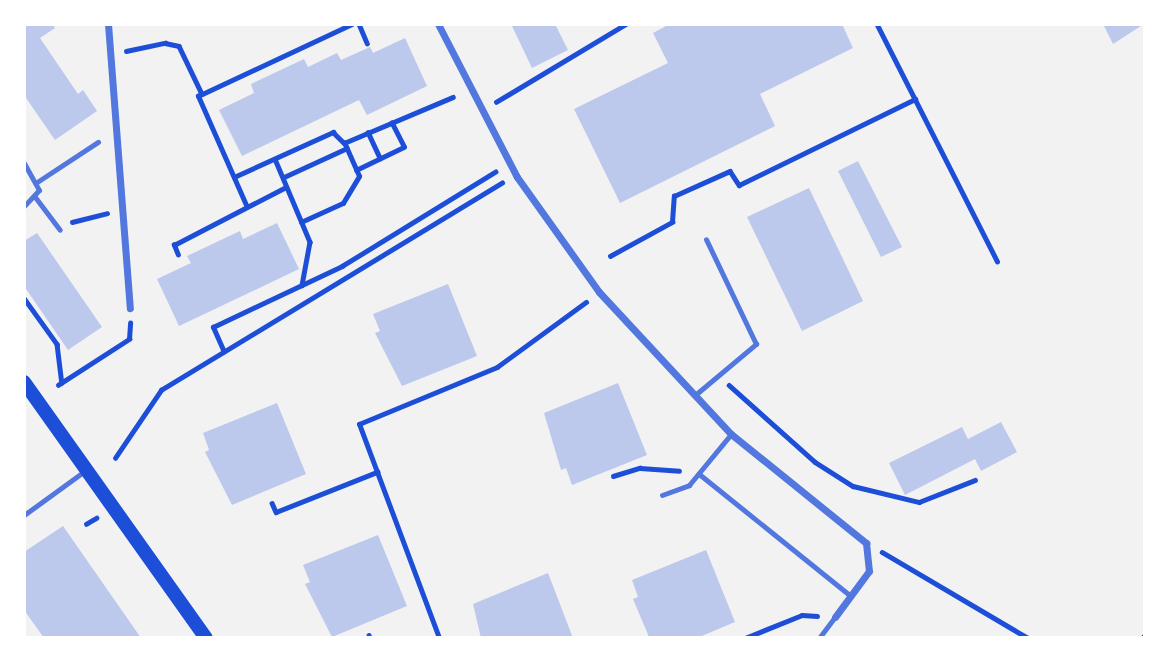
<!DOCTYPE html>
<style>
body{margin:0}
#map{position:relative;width:1169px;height:662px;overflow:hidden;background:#f2f2f2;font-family:Barlow,sans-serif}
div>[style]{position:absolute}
.building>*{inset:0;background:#bdc9ec}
.path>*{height:4.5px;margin:-2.25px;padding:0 2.25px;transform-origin:2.25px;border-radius:2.25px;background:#1d4ed8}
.service>*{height:5px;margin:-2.5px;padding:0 2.5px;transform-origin:2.5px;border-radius:2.5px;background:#5277de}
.minor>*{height:7px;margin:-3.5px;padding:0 3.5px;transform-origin:3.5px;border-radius:3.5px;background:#5277de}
.secondary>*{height:14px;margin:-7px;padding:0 7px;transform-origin:7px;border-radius:7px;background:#1d4ed8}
span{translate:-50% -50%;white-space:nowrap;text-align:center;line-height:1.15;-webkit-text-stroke:5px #fff;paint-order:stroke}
.frame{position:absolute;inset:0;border:26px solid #fff;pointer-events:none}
</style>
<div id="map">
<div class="building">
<div style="clip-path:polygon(24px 24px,53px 24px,55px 28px,40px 38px,78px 94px,83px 90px,97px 111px,55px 140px,24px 95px)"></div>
<div style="clip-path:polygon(511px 24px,555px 24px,568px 50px,532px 68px)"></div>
<div style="clip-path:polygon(670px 24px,842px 24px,853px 48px,760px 94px,775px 126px,620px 203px,574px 109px,668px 63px,653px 33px)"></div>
<div style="clip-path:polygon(1144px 24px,1113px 44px,1104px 26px,1107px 24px)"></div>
<div style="clip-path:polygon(405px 38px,427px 86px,367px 115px,359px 100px,242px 156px,219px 110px,254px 93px,251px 84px,304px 59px,308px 67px,337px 53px,341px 60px,370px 47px,373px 53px)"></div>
<div style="clip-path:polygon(858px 161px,902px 247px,881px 257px,838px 171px)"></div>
<div style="clip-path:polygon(809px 188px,863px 301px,802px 331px,747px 217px)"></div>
<div style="clip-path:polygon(277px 223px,299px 269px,179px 326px,157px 279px,191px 263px,187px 256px,240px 231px,243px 239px)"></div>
<div style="clip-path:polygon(37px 233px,102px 327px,68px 350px,24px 286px,24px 241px)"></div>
<div style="clip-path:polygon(448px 284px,477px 356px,402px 386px,375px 333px,380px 331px,373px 314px)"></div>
<div style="clip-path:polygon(618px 383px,647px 455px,572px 485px,566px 468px,561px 470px,544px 413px)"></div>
<div style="clip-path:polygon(277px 403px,306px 474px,232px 505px,205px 452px,209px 450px,203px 433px)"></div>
<div style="clip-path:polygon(1001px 422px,1017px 452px,981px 471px,975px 459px,905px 495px,889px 463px,962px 427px,968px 439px)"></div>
<div style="clip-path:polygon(63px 526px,141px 638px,44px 638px,24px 610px,24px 552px)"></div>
<div style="clip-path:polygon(378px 535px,407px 606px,332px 637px,305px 584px,310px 582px,303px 565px)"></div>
<div style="clip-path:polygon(706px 550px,735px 622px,697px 638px,649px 637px,633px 599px,638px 597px,632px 580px)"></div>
<div style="clip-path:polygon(548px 573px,573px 638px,481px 638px,473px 604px)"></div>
</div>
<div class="path">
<div style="left:359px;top:24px;width:21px;rotate:67deg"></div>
<div style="left:877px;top:24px;width:266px;rotate:63.1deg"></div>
<div style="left:126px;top:51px;width:40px;rotate:-12deg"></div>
<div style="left:165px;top:43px;width:14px;rotate:12deg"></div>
<div style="left:179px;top:46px;width:53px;rotate:64.4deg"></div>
<div style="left:496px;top:102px;width:152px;rotate:-31deg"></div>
<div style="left:368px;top:132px;width:29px;rotate:65deg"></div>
<div style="left:275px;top:159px;width:90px;rotate:67.1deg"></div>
<div style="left:310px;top:242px;width:44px;rotate:100.5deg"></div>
<div style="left:356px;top:170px;width:53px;rotate:-25.6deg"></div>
<div style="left:404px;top:147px;width:27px;rotate:-117deg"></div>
<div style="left:234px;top:177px;width:109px;rotate:-24.4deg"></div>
<div style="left:333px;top:132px;width:16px;rotate:45deg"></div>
<div style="left:344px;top:143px;width:118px;rotate:-22.9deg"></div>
<div style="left:284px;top:177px;width:69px;rotate:-24.7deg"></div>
<div style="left:246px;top:205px;width:119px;rotate:-113.8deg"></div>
<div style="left:198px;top:96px;width:170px;rotate:-25.1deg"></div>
<div style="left:72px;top:222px;width:36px;rotate:-14deg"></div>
<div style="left:301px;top:222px;width:46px;rotate:-24.3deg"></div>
<div style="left:343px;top:203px;width:31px;rotate:-59deg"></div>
<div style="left:359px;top:176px;width:36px;rotate:-114deg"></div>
<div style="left:178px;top:255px;width:11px;rotate:-112deg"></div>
<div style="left:174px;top:245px;width:124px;rotate:-27.4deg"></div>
<div style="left:610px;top:256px;width:71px;rotate:-28.7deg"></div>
<div style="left:672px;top:222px;width:26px;rotate:-86deg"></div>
<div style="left:674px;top:196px;width:61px;rotate:-24.1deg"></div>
<div style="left:730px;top:171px;width:17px;rotate:57deg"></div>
<div style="left:739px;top:185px;width:196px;rotate:-26deg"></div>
<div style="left:24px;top:298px;width:57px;rotate:54.3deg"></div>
<div style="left:57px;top:344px;width:39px;rotate:83deg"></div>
<div style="left:224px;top:352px;width:27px;rotate:-114deg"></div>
<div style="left:213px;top:327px;width:143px;rotate:-25.3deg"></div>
<div style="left:342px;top:266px;width:180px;rotate:-31.6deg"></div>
<div style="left:58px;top:385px;width:85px;rotate:-32.9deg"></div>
<div style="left:129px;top:339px;width:16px;rotate:-86deg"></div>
<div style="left:729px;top:385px;width:115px;rotate:41.8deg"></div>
<div style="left:815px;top:462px;width:45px;rotate:32.3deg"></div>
<div style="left:853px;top:486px;width:68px;rotate:13.6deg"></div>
<div style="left:919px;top:502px;width:60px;rotate:-21.4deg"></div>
<div style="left:115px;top:458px;width:82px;rotate:-55.9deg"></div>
<div style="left:161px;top:390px;width:399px;rotate:-31.3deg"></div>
<div style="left:613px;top:476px;width:28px;rotate:-17deg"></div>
<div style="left:640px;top:468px;width:39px;rotate:4deg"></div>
<div style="left:272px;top:503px;width:10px;rotate:66deg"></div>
<div style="left:276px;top:512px;width:109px;rotate:-21.6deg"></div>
<div style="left:86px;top:524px;width:12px;rotate:-31deg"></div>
<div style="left:882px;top:552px;width:169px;rotate:30.5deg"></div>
<div style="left:369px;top:635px;width:3px;rotate:72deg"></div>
<div style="left:439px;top:638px;width:228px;rotate:-110.5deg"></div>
<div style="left:359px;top:424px;width:149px;rotate:-22.4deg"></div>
<div style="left:497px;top:367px;width:110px;rotate:-36.1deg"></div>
<div style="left:745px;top:638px;width:61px;rotate:-22deg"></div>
<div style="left:802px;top:615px;width:15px;rotate:4deg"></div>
<div style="left:1142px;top:638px;width:3px;rotate:-45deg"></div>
</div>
<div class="service">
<div style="left:24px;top:163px;width:31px;rotate:61deg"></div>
<div style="left:39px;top:190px;width:22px;rotate:133deg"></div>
<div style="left:37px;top:182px;width:73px;rotate:-33.3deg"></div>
<div style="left:35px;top:197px;width:41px;rotate:52.9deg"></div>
<div style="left:695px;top:395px;width:80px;rotate:-39.9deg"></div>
<div style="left:756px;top:344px;width:116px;rotate:-115.5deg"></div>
<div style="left:699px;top:474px;width:195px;rotate:38.8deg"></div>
<div style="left:662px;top:495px;width:29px;rotate:-20deg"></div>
<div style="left:689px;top:485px;width:66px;rotate:-50.5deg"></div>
<div style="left:24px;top:515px;width:77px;rotate:-36deg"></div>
<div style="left:819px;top:638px;width:26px;rotate:-53deg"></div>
</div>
<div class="minor">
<div style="left:108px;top:24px;width:285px;rotate:85.6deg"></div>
<div style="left:438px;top:24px;width:172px;rotate:62.7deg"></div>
<div style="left:517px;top:177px;width:141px;rotate:54.5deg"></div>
<div style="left:599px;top:292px;width:194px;rotate:47.1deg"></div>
<div style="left:731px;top:434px;width:174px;rotate:38.9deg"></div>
<div style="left:866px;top:543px;width:28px;rotate:84deg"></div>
<div style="left:869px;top:571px;width:57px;rotate:126.5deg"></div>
</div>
<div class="secondary">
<div style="left:24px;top:382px;width:314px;rotate:54.6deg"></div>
</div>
<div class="frame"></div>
</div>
